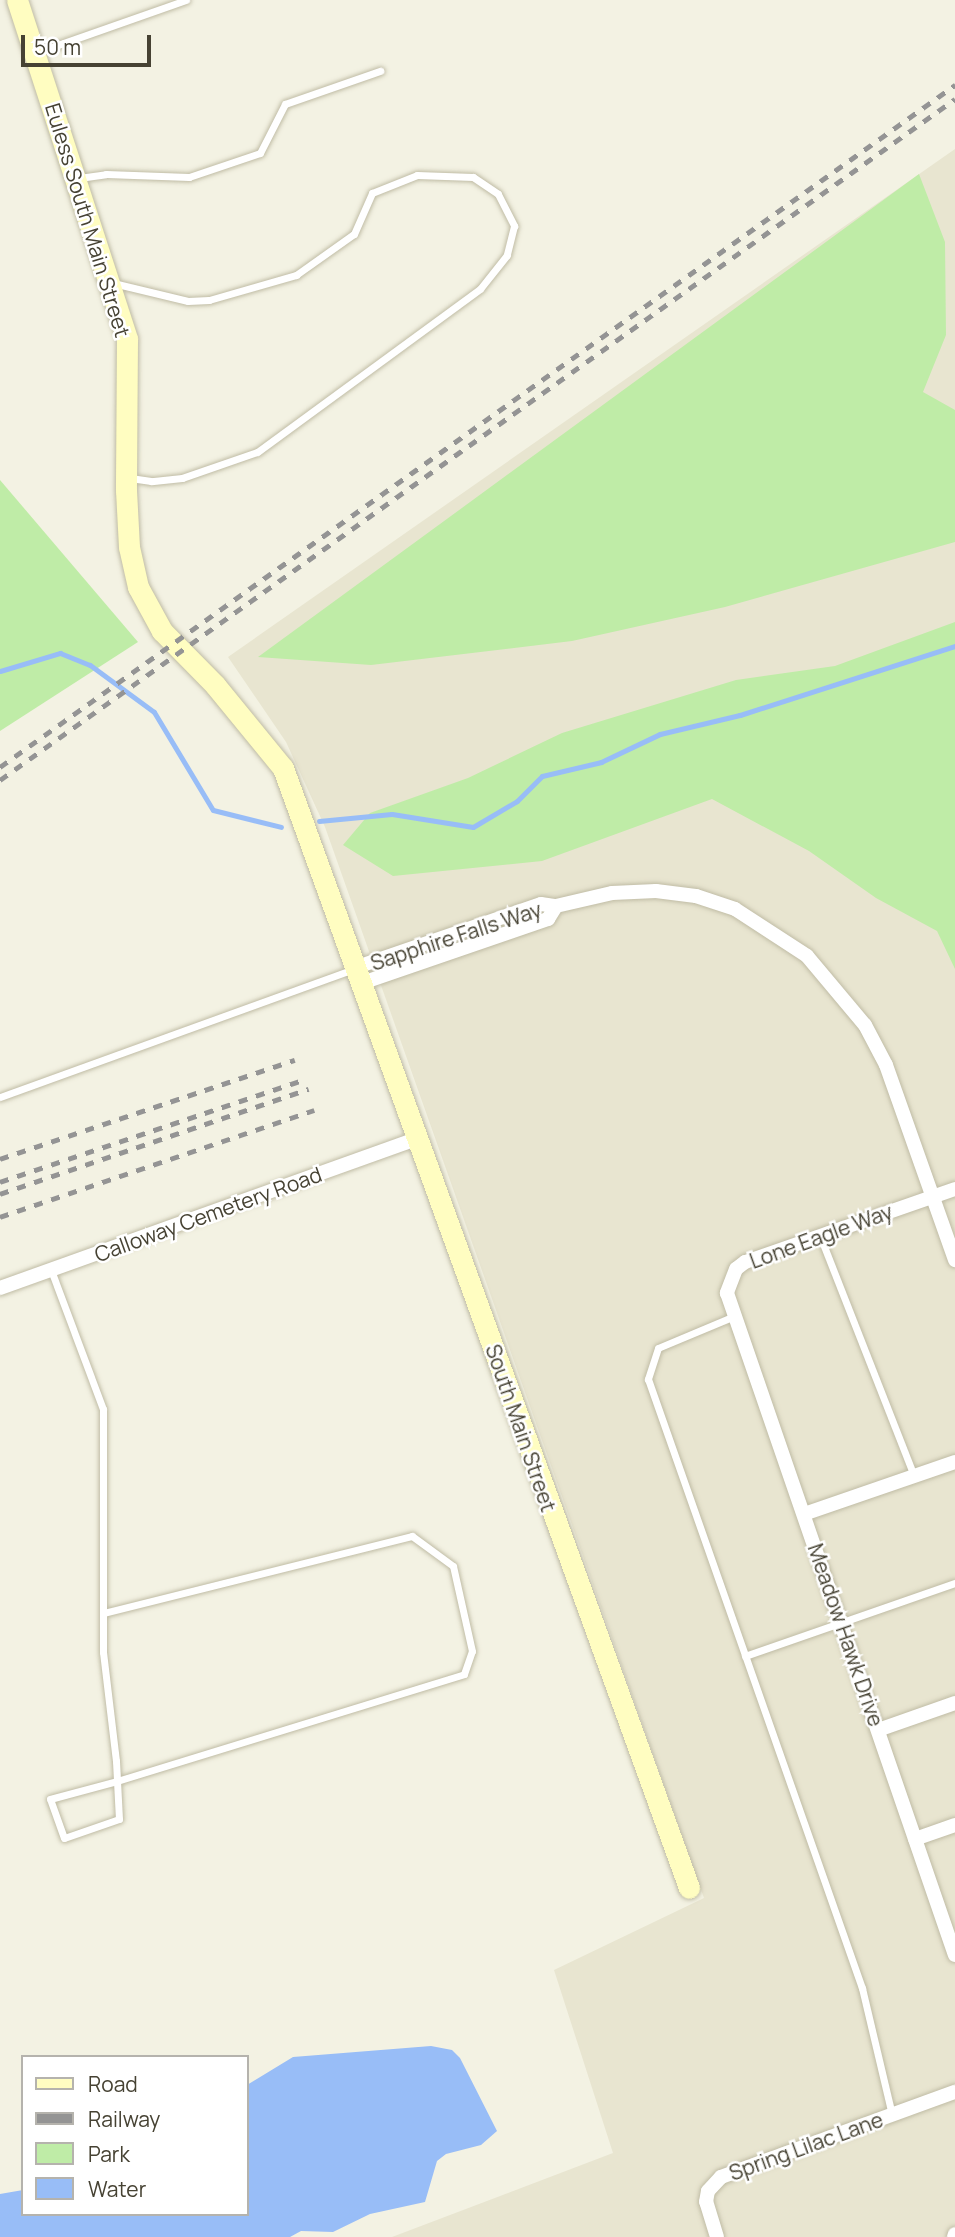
<!DOCTYPE html>
<style>
body{margin:0}
#map{position:relative;width:955px;height:2237px;overflow:hidden;background:#f3f2e3;font-family:Manrope,sans-serif}
div>[style]{position:absolute}
.residential>*{inset:0;background:#e8e5d0}
.green>*{inset:0;background:#bfeca7}
.water>*{inset:0;background:#98bdf7}
.stream>*{height:5px;margin:-2.5px;padding:0 2.5px;transform-origin:2.5px;border-radius:2.5px;background:#98bdf7}
.roads{filter:drop-shadow(0 0 2px #c0bca5) drop-shadow(0 0 2px #c0bca5)}
.lane>*{height:7px;margin:-3.5px;padding:0 3.5px;transform-origin:3.5px;border-radius:3.5px;background:#fff}
.street>*{height:14px;margin:-7px;padding:0 7px;transform-origin:7px;border-radius:7px;background:#fff}
.secondary>*{height:21px;margin:-10.5px;padding:0 10.5px;transform-origin:10.5px;border-radius:10.5px;background:#fffdc1}
.rail>*{height:5px;margin-top:-2.5px;transform-origin:0;background:repeating-linear-gradient(90deg,#949494 0 9px,transparent 0 18px)}
span{translate:-50% -50%;white-space:nowrap;text-align:center;line-height:1.15;-webkit-text-stroke:5px #fff;paint-order:stroke}
.street-label{font-size:21px;color:#464233}
.legend{position:absolute;left:21px;top:2055px;width:228px;height:161px;box-sizing:border-box;background:#fff;border:2px solid #b5b3ad;margin:0;padding:9px 12px;list-style:none;font-size:21px;color:#464233}
.legend li{display:flex;align-items:center;gap:14px;height:35px}
.legend b{width:35px;border:2px solid #b5b3ad}
.scale{position:absolute;left:21px;top:35px;width:130px;height:32px;box-sizing:border-box;border:4px solid #464233;border-top:0;padding-left:9px;font-size:21px;line-height:24px;white-space:nowrap;color:#464233;-webkit-text-stroke:5px #fff;paint-order:stroke}
</style>
<div id="map">
<div class="residential">
<div style="clip-path:polygon(955px 149px,955px 2237px,392px 2237px,613px 2153px,554px 1970px,704px 1898px,325px 827px,286px 742px,228px 657px)"></div>
</div>
<div class="green">
<div style="clip-path:polygon(919px 174px,945px 242px,946px 335px,923px 392px,955px 410px,955px 542px,725px 607px,572px 641px,371px 665px,258px 657px)"></div>
<div style="clip-path:polygon(0 480px,138px 642px,0 731px)"></div>
<div style="clip-path:polygon(955px 622px,955px 969px,937px 931px,876px 898px,809px 851px,712px 799px,542px 861px,393px 876px,343px 845px,370px 813px,468px 778px,562px 733px,736px 680px,835px 666px)"></div>
</div>
<div class="water">
<div style="clip-path:polygon(431px 2046px,452px 2050px,460px 2058px,497px 2131px,481px 2145px,446px 2154px,437px 2161px,425px 2202px,370px 2214px,333px 2232px,301px 2231px,290px 2237px,0 2237px,0 2194px,23px 2190px,23px 2214px,247px 2214px,247px 2085px,293px 2057px)"></div>
</div>
<div class="stream">
<div style="left:0;top:671px;width:63px;rotate:-16.7deg"></div>
<div style="left:60px;top:653px;width:32px;rotate:22deg"></div>
<div style="left:90px;top:665px;width:79px;rotate:36.3deg"></div>
<div style="left:154px;top:712px;width:114px;rotate:59deg"></div>
<div style="left:213px;top:810px;width:70px;rotate:14deg"></div>
<div style="left:319px;top:821px;width:73px;rotate:-5.5deg"></div>
<div style="left:392px;top:814px;width:82px;rotate:9.1deg"></div>
<div style="left:473px;top:827px;width:51px;rotate:-30.6deg"></div>
<div style="left:517px;top:801px;width:35px;rotate:-45deg"></div>
<div style="left:542px;top:776px;width:61px;rotate:-13.3deg"></div>
<div style="left:601px;top:762px;width:65px;rotate:-25.4deg"></div>
<div style="left:660px;top:734px;width:82px;rotate:-13.4deg"></div>
<div style="left:740px;top:715px;width:226px;rotate:-17.8deg"></div>
</div>
<div class="roads">
<div class="lane">
<div style="left:38px;top:52px;width:157px;rotate:-19.4deg"></div>
<div style="left:79px;top:178px;width:27px;rotate:-8deg"></div>
<div style="left:106px;top:174px;width:83px;rotate:2.1deg"></div>
<div style="left:189px;top:177px;width:75px;rotate:-18.7deg"></div>
<div style="left:260px;top:153px;width:55px;rotate:-63deg"></div>
<div style="left:285px;top:104px;width:101px;rotate:-19.2deg"></div>
<div style="left:113px;top:283px;width:77px;rotate:13.5deg"></div>
<div style="left:188px;top:301px;width:21px;rotate:-3deg"></div>
<div style="left:209px;top:300px;width:91px;rotate:-16deg"></div>
<div style="left:296px;top:275px;width:71px;rotate:-35.3deg"></div>
<div style="left:354px;top:234px;width:45px;rotate:-66.3deg"></div>
<div style="left:372px;top:193px;width:48px;rotate:-21.8deg"></div>
<div style="left:417px;top:175px;width:56px;rotate:2deg"></div>
<div style="left:473px;top:177px;width:30px;rotate:34deg"></div>
<div style="left:498px;top:194px;width:36px;rotate:63deg"></div>
<div style="left:514px;top:226px;width:30px;rotate:104deg"></div>
<div style="left:507px;top:255px;width:43px;rotate:128.5deg"></div>
<div style="left:480px;top:289px;width:276px;rotate:143.8deg"></div>
<div style="left:257px;top:452px;width:79px;rotate:160.9deg"></div>
<div style="left:182px;top:478px;width:31px;rotate:174deg"></div>
<div style="left:151px;top:481px;width:21px;rotate:-172deg"></div>
<div style="left:0;top:1097px;width:375px;rotate:-19.9deg"></div>
<div style="left:820px;top:1236px;width:258px;rotate:68.6deg"></div>
<div style="left:51px;top:1270px;width:148px;rotate:69.5deg"></div>
<div style="left:103px;top:1409px;width:243px;rotate:90deg"></div>
<div style="left:103px;top:1652px;width:110px;rotate:83.2deg"></div>
<div style="left:116px;top:1761px;width:20px;rotate:87deg"></div>
<div style="left:117px;top:1781px;width:38px;rotate:87deg"></div>
<div style="left:119px;top:1819px;width:58px;rotate:160.9deg"></div>
<div style="left:64px;top:1838px;width:41px;rotate:-109.7deg"></div>
<div style="left:50px;top:1799px;width:69px;rotate:-15deg"></div>
<div style="left:117px;top:1781px;width:363px;rotate:-17.1deg"></div>
<div style="left:464px;top:1674px;width:24px;rotate:-71deg"></div>
<div style="left:472px;top:1651px;width:87px;rotate:-102.6deg"></div>
<div style="left:453px;top:1566px;width:51px;rotate:-143.8deg"></div>
<div style="left:412px;top:1536px;width:317px;rotate:166deg"></div>
<div style="left:732px;top:1317px;width:80px;rotate:157.3deg"></div>
<div style="left:658px;top:1348px;width:33px;rotate:108deg"></div>
<div style="left:648px;top:1379px;width:646px;rotate:70.64deg"></div>
<div style="left:862px;top:1988px;width:130px;rotate:76.7deg"></div>
<div style="left:745px;top:1656px;width:222px;rotate:-19.2deg"></div>
</div>
<div class="street">
<div style="left:357px;top:967px;width:194px;rotate:-18.9deg"></div>
<div style="left:541px;top:904px;width:15px;rotate:8deg"></div>
<div style="left:556px;top:906px;width:57px;rotate:-13.1deg"></div>
<div style="left:612px;top:893px;width:44px;rotate:-2.6deg"></div>
<div style="left:656px;top:891px;width:40px;rotate:7.1deg"></div>
<div style="left:696px;top:896px;width:41px;rotate:18.4deg"></div>
<div style="left:735px;top:909px;width:86px;rotate:33.1deg"></div>
<div style="left:807px;top:956px;width:90px;rotate:50deg"></div>
<div style="left:865px;top:1025px;width:45px;rotate:62.3deg"></div>
<div style="left:886px;top:1065px;width:207px;rotate:70.5deg"></div>
<div style="left:362px;top:983px;width:197px;rotate:-19deg"></div>
<div style="left:548px;top:919px;width:15px;rotate:-58deg"></div>
<div style="left:955px;top:1189px;width:222px;rotate:160.8deg"></div>
<div style="left:745px;top:1262px;width:11px;rotate:142deg"></div>
<div style="left:736px;top:1269px;width:26px;rotate:111deg"></div>
<div style="left:727px;top:1293px;width:700px;rotate:71deg"></div>
<div style="left:0;top:1288px;width:442px;rotate:-19.7deg"></div>
<div style="left:804px;top:1514px;width:160px;rotate:-19deg"></div>
<div style="left:878px;top:1730px;width:82px;rotate:-19.3deg"></div>
<div style="left:915px;top:1839px;width:42px;rotate:-19.3deg"></div>
<div style="left:717px;top:2237px;width:37px;rotate:-107deg"></div>
<div style="left:706px;top:2202px;width:11px;rotate:-80deg"></div>
<div style="left:708px;top:2191px;width:19px;rotate:-47deg"></div>
<div style="left:721px;top:2177px;width:249px;rotate:-20deg"></div>
<div style="left:954px;top:2237px;width:3px;rotate:-72deg"></div>
</div>
<div class="secondary">
<div style="left:17px;top:0;width:356px;rotate:72deg"></div>
<div style="left:127px;top:339px;width:151px;rotate:90.4deg"></div>
<div style="left:126px;top:490px;width:57px;rotate:87deg"></div>
<div style="left:129px;top:547px;width:41px;rotate:77.3deg"></div>
<div style="left:138px;top:587px;width:50px;rotate:61.4deg"></div>
<div style="left:162px;top:631px;width:76px;rotate:45.5deg"></div>
<div style="left:215px;top:685px;width:107px;rotate:50.7deg"></div>
<div style="left:283px;top:768px;width:1191px;rotate:70.07deg"></div>
</div>
</div>
<div class="rail">
<div style="left:0;top:767px;width:1174px;rotate:-35.53deg"></div>
<div style="left:0;top:780px;width:1173px;rotate:-35.49deg"></div>
<div style="left:0;top:1159px;width:311px;rotate:-18.6deg"></div>
<div style="left:0;top:1182px;width:320px;rotate:-18.6deg"></div>
<div style="left:0;top:1194px;width:326px;rotate:-18.8deg"></div>
<div style="left:0;top:1217px;width:332px;rotate:-18.8deg"></div>
</div>
<div class="street-label">
<span style="left:88px;top:220px;rotate:73deg">Euless South Main Street</span>
<span style="left:456px;top:936px;rotate:-18deg">Sapphire Falls Way</span>
<span style="left:208px;top:1214px;rotate:-20deg">Calloway Cemetery Road</span>
<span style="left:821px;top:1236px;rotate:-20deg">Lone Eagle Way</span>
<span style="left:521px;top:1428px;rotate:71deg">South Main Street</span>
<span style="left:846px;top:1635px;rotate:71deg">Meadow Hawk Drive</span>
<span style="left:806px;top:2146px;rotate:-20deg">Spring Lilac Lane</span>
</div>
<ul class="legend">
<li><b style="height:9px;background:#fffdc1"></b>Road</li>
<li><b style="height:9px;background:#949494"></b>Railway</li>
<li><b style="height:19px;background:#bfeca7"></b>Park</li>
<li><b style="height:19px;background:#98bdf7"></b>Water</li>
</ul>
<div class="scale">50 m</div>
</div>
